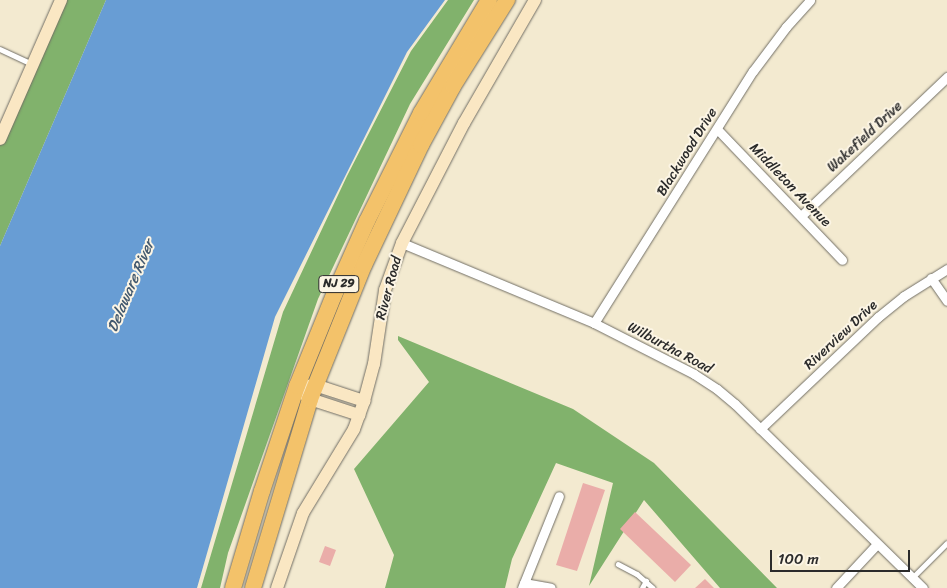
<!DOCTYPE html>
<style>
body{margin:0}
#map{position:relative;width:947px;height:588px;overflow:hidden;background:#f3ead0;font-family:Sriracha,sans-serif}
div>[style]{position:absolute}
.forest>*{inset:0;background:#81b26c}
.water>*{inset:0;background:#689dd4}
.building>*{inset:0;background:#eaada9}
.roads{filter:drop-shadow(0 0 1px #716e65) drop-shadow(0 0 1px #716e65)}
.lane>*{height:4.5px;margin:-2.25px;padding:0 2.25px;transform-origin:2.25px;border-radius:2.25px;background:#fff}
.street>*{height:9px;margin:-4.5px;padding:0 4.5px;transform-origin:4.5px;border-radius:4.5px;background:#fff}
.secondary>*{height:12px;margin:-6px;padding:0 6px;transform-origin:6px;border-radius:6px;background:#fae7c3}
.highway>*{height:16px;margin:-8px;padding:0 8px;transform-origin:8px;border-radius:8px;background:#f3c26a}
span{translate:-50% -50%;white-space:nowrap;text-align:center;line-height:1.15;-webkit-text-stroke:4px #fcf5e5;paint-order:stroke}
.shield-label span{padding:1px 4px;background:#fcf5e5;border:1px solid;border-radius:4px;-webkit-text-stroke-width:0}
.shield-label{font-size:12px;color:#2b2b2b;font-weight:700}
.street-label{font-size:14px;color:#2b2b2b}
.water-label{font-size:15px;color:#43596f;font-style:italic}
.scale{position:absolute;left:770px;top:550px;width:140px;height:22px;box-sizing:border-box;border:2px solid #2b2b2b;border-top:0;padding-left:6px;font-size:15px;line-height:18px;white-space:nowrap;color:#2b2b2b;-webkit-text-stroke:4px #fcf5e5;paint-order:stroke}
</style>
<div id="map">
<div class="forest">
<div style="clip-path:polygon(63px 0,106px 0,0 246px,0 141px)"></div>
<div style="clip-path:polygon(448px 0,474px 0,410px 104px,318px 299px,228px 553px,220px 588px,201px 588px,283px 312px,347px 176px,411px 51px)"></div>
<div style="clip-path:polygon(398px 336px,573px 409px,654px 463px,777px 588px,720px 588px,644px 500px,589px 586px,613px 483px,556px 463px,512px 559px,505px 588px,385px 588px,394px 555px,354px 469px,429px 382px,398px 340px)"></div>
</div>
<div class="water">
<div style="clip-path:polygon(106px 0,445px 0,407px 52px,275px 317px,197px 588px,0 588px,0 246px)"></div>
</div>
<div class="building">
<div style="clip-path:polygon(583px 483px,605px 490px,577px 571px,556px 565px)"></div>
<div style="clip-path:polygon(635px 512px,691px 565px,675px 582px,620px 529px)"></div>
<div style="clip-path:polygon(325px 546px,336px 550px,330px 566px,319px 562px)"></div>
<div style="clip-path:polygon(705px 579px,714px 588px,695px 588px)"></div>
</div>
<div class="roads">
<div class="lane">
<div style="left:0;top:49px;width:33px;rotate:25deg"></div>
<div style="left:618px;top:564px;width:21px;rotate:28deg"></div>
<div style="left:637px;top:574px;width:21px;rotate:41deg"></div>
<div style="left:912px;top:578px;width:49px;rotate:-45deg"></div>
<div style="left:642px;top:588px;width:8px;rotate:-60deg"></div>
</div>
<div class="street">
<div style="left:717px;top:129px;width:181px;rotate:46.3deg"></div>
<div style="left:801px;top:216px;width:202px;rotate:-43.6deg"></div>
<div style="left:402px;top:243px;width:208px;rotate:22.6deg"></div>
<div style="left:594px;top:323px;width:112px;rotate:27deg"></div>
<div style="left:694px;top:374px;width:27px;rotate:33deg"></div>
<div style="left:717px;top:389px;width:23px;rotate:40deg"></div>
<div style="left:735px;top:404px;width:263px;rotate:44.4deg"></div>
<div style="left:931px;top:278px;width:28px;rotate:55deg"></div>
<div style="left:594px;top:323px;width:298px;rotate:-57.8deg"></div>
<div style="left:753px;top:71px;width:55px;rotate:-53.1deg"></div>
<div style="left:786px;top:27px;width:36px;rotate:-48deg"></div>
<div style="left:760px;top:429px;width:163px;rotate:-43.5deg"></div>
<div style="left:878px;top:317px;width:33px;rotate:-39deg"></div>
<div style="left:904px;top:296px;width:51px;rotate:-32.1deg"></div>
<div style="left:524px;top:583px;width:27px;rotate:10deg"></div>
<div style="left:522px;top:588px;width:99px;rotate:-68.1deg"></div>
<div style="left:836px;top:588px;width:60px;rotate:-47deg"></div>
</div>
<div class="secondary">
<div style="left:0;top:139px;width:152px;rotate:-66.3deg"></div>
<div style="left:307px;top:386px;width:8px;rotate:-7deg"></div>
<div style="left:315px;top:385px;width:52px;rotate:18.1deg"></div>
<div style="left:304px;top:394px;width:8px;rotate:40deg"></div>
<div style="left:310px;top:399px;width:52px;rotate:18.1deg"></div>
<div style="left:277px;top:588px;width:79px;rotate:-70.9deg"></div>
<div style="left:303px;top:513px;width:98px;rotate:-58.7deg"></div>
<div style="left:354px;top:429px;width:30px;rotate:-70deg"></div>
<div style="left:364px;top:401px;width:38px;rotate:-75deg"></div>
<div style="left:374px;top:364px;width:75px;rotate:-81.5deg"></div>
<div style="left:385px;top:290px;width:50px;rotate:-70.1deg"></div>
<div style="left:402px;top:243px;width:135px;rotate:-62.7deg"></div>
<div style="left:464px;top:123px;width:142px;rotate:-60deg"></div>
</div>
<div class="highway">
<div style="left:233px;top:588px;width:101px;rotate:-73.4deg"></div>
<div style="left:262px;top:491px;width:111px;rotate:-71.6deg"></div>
<div style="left:297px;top:386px;width:98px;rotate:-67.9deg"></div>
<div style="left:334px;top:295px;width:81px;rotate:-66deg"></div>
<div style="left:367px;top:221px;width:121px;rotate:-63.4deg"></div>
<div style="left:421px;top:113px;width:132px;rotate:-59deg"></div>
<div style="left:253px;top:588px;width:197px;rotate:-73.2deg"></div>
<div style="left:310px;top:399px;width:144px;rotate:-68.1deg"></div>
<div style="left:364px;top:265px;width:133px;rotate:-64.6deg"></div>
<div style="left:421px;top:145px;width:67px;rotate:-61.5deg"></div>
<div style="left:453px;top:86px;width:102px;rotate:-57.9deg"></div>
</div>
</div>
<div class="shield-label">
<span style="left:339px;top:284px">NJ 29</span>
</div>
<div class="street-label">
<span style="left:865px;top:137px;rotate:-43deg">Wakefield Drive</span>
<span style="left:687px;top:152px;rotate:-58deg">Blackwood Drive</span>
<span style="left:790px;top:185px;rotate:46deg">Middleton Avenue</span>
<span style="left:389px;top:288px;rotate:-75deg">River Road</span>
<span style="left:841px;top:335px;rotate:-43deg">Riverview Drive</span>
<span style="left:670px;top:348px;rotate:28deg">Wilburtha Road</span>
</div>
<div class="water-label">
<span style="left:131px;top:286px;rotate:-67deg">Delaware River</span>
</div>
<div class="scale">100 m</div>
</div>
